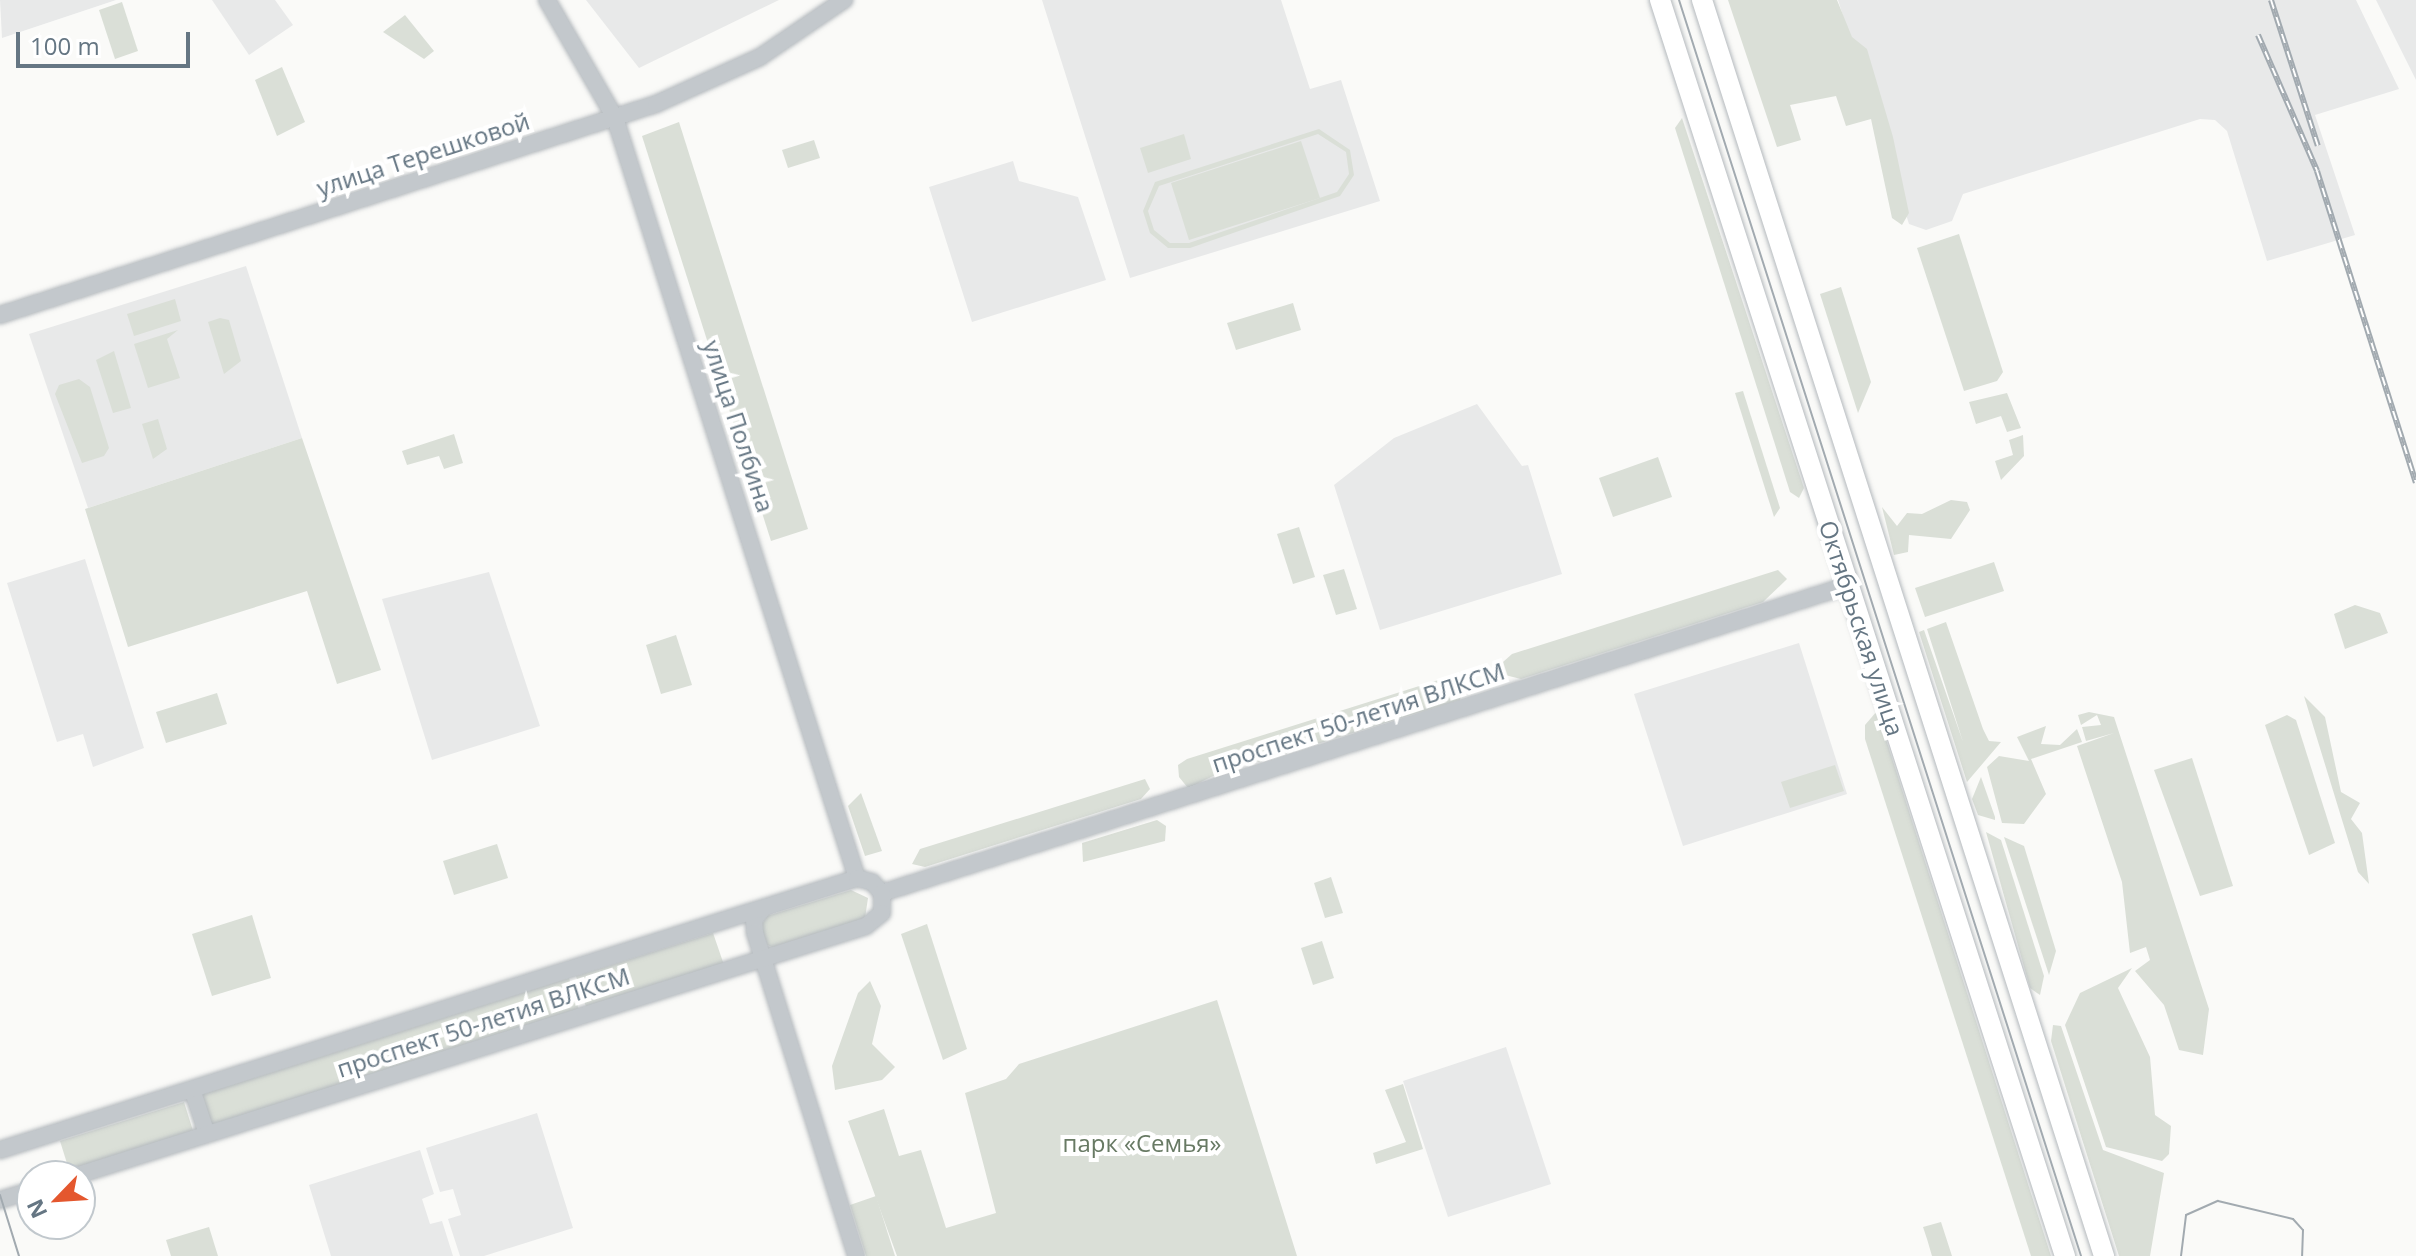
<!DOCTYPE html>
<meta charset="utf-8">
<style>
body{margin:0}
#map{position:relative;width:2416px;height:1256px;overflow:hidden;background:#fafaf8;font-family:"Open Sans",sans-serif}
div>[style]{position:absolute}
.built>*{inset:0;background:#e8e9e9}
.green>*{inset:0;background:#dadfd7}
.roads{filter:drop-shadow(0 0 2px #b5babe) drop-shadow(0 0 2px #b5babe)}
.tertiary>*{height:16px;margin:-8px;padding:0 8px;transform-origin:8px;border-radius:8px;background:#c3c8cc}
.primary>*{height:20px;margin:-10px;padding:0 10px;transform-origin:10px;border-radius:10px;background:#fff}
.tram>*{height:2px;margin:-1px;padding:0 1px;transform-origin:1px;border-radius:1px;background:#a2aab0}
.rail>*{height:6px;margin-top:-3px;transform-origin:0;background:repeating-linear-gradient(90deg,#fff 0 9px,#a2aab0 0 18px);box-sizing:border-box;border-block:2px solid #a2aab0}
span{translate:-50% -50%;white-space:nowrap;text-align:center;line-height:1.15;-webkit-text-stroke:8px #fff;paint-order:stroke}
.street-label{font-size:24px;color:#657683}
.park-label{font-size:24px;color:#687a64}
.north{position:absolute;left:16px;top:1160px;width:80px;height:80px;box-sizing:border-box;background:#fff;border:2px solid #c1c8cd;border-radius:50%;rotate:245deg;font-size:22px;font-weight:700;line-height:32px;text-align:center;color:#657683}
.north::after{content:'';display:block;margin:auto;width:28px;height:36px;background:#e4572e;clip-path:polygon(50% 0,100% 100%,50% 72%,0 100%)}
.scale{position:absolute;left:16px;top:32px;width:174px;height:36px;box-sizing:border-box;border:4px solid #657683;border-top:0;padding-left:10px;font-size:24px;line-height:28px;white-space:nowrap;color:#657683;-webkit-text-stroke:6px #fff;paint-order:stroke}
</style>
<div id="map">
<div class="built">
<div style="clip-path:polygon(0 0,116px 0,2px 38px)"></div>
<div style="clip-path:polygon(212px 0,275px 0,293px 25px,249px 55px)"></div>
<div style="clip-path:polygon(586px 0,779px 0,639px 68px)"></div>
<div style="clip-path:polygon(1042px 0,1281px 0,1310px 89px,1341px 80px,1380px 201px,1130px 278px)"></div>
<div style="clip-path:polygon(1838px 0,2356px 0,2399px 89px,2315px 115px,2355px 235px,2267px 261px,2227px 131px,2215px 120px,2200px 119px,1963px 194px,1952px 221px,1926px 230px,1909px 224px)"></div>
<div style="clip-path:polygon(2376px 0,2416px 0,2416px 80px)"></div>
<div style="clip-path:polygon(1013px 161px,1019px 181px,1078px 197px,1106px 280px,972px 322px,929px 187px)"></div>
<div style="clip-path:polygon(246px 266px,302px 438px,88px 508px,29px 334px)"></div>
<div style="clip-path:polygon(1477px 404px,1522px 466px,1528px 465px,1562px 574px,1380px 630px,1334px 485px,1394px 438px)"></div>
<div style="clip-path:polygon(85px 559px,144px 748px,93px 767px,83px 734px,57px 742px,7px 583px)"></div>
<div style="clip-path:polygon(489px 572px,540px 726px,432px 760px,382px 599px)"></div>
<div style="clip-path:polygon(1799px 643px,1847px 794px,1683px 846px,1634px 694px)"></div>
<div style="clip-path:polygon(1506px 1047px,1551px 1184px,1448px 1217px,1403px 1081px)"></div>
<div style="clip-path:polygon(537px 1113px,573px 1228px,484px 1256px,460px 1256px,448px 1219px,461px 1215px,453px 1189px,440px 1192px,426px 1148px)"></div>
<div style="clip-path:polygon(420px 1150px,434px 1194px,422px 1199px,430px 1224px,442px 1221px,453px 1256px,331px 1256px,309px 1185px)"></div>
</div>
<div class="green">
<div style="clip-path:polygon(1728px 0,1837px 0,1852px 37px,1867px 49px,1893px 137px,1909px 213px,1902px 225px,1892px 218px,1871px 119px,1846px 126px,1836px 96px,1790px 105px,1801px 140px,1777px 147px)"></div>
<div style="clip-path:polygon(122px 2px,138px 51px,115px 59px,99px 10px)"></div>
<div style="clip-path:polygon(405px 15px,434px 51px,424px 59px,383px 32px)"></div>
<div style="clip-path:polygon(282px 67px,305px 122px,277px 136px,255px 80px)"></div>
<div style="clip-path:polygon(1682px 118px,1804px 488px,1799px 498px,1790px 492px,1675px 128px)"></div>
<div style="clip-path:polygon(679px 122px,808px 529px,771px 541px,642px 136px)"></div>
<div style="clip-path:polygon(evenodd,1319px 129px,1350px 150px,1354px 175px,1340px 196px,1190px 248px,1168px 248px,1150px 233px,1143px 211px,1155px 182px,1319px 129px,1318px 134px,1346px 152px,1349px 174px,1337px 192px,1189px 243px,1170px 243px,1154px 230px,1148px 211px,1159px 186px,1318px 134px)"></div>
<div style="clip-path:polygon(1184px 134px,1191px 159px,1148px 173px,1140px 148px)"></div>
<div style="clip-path:polygon(814px 140px,820px 158px,788px 168px,782px 150px)"></div>
<div style="clip-path:polygon(1301px 141px,1320px 198px,1189px 240px,1171px 183px)"></div>
<div style="clip-path:polygon(1959px 234px,2003px 372px,1997px 381px,1964px 391px,1917px 248px)"></div>
<div style="clip-path:polygon(1841px 287px,1871px 382px,1858px 413px,1820px 294px)"></div>
<div style="clip-path:polygon(175px 299px,181px 321px,134px 336px,127px 314px)"></div>
<div style="clip-path:polygon(1293px 303px,1301px 330px,1236px 350px,1227px 323px)"></div>
<div style="clip-path:polygon(220px 318px,229px 320px,241px 361px,224px 374px,208px 322px)"></div>
<div style="clip-path:polygon(178px 330px,167px 339px,180px 378px,148px 388px,134px 344px)"></div>
<div style="clip-path:polygon(114px 351px,131px 408px,113px 413px,96px 360px)"></div>
<div style="clip-path:polygon(79px 379px,90px 387px,109px 448px,104px 456px,82px 463px,55px 394px,59px 385px)"></div>
<div style="clip-path:polygon(1743px 391px,1780px 508px,1774px 517px,1735px 393px)"></div>
<div style="clip-path:polygon(2007px 393px,2021px 428px,2007px 432px,2001px 416px,1976px 424px,1969px 402px)"></div>
<div style="clip-path:polygon(158px 419px,167px 449px,153px 459px,142px 424px)"></div>
<div style="clip-path:polygon(454px 434px,463px 463px,444px 469px,439px 456px,407px 465px,402px 451px)"></div>
<div style="clip-path:polygon(2023px 435px,2024px 456px,2001px 480px,1995px 461px,2013px 455px,2009px 440px)"></div>
<div style="clip-path:polygon(302px 438px,381px 670px,337px 684px,307px 591px,128px 647px,85px 509px)"></div>
<div style="clip-path:polygon(1658px 457px,1672px 497px,1613px 517px,1599px 478px)"></div>
<div style="clip-path:polygon(1951px 500px,1967px 502px,1970px 510px,1951px 539px,1909px 535px,1908px 552px,1894px 555px,1882px 507px,1897px 526px,1907px 513px,1922px 514px)"></div>
<div style="clip-path:polygon(1299px 527px,1315px 577px,1293px 584px,1277px 534px)"></div>
<div style="clip-path:polygon(1994px 562px,2004px 591px,1925px 617px,1915px 588px)"></div>
<div style="clip-path:polygon(1344px 569px,1357px 609px,1336px 615px,1323px 575px)"></div>
<div style="clip-path:polygon(1778px 570px,1787px 579px,1763px 602px,1521px 679px,1505px 675px,1503px 662px,1512px 654px)"></div>
<div style="clip-path:polygon(2355px 605px,2380px 613px,2388px 633px,2345px 649px,2334px 614px)"></div>
<div style="clip-path:polygon(1946px 622px,1983px 729px,1989px 741px,2001px 742px,1967px 782px,1919px 632px,1924px 630px,1963px 742px,1927px 629px)"></div>
<div style="clip-path:polygon(676px 635px,692px 685px,661px 694px,646px 645px)"></div>
<div style="clip-path:polygon(1451px 676px,1464px 686px,1460px 700px,1259px 762px,1247px 760px,1188px 788px,1179px 777px,1178px 765px,1187px 759px)"></div>
<div style="clip-path:polygon(217px 693px,227px 724px,166px 743px,156px 712px)"></div>
<div style="clip-path:polygon(2304px 696px,2325px 717px,2341px 792px,2360px 803px,2351px 819px,2362px 833px,2369px 884px,2358px 872px)"></div>
<div style="clip-path:polygon(1877px 711px,2051px 1256px,2031px 1256px,1865px 739px,1865px 725px)"></div>
<div style="clip-path:polygon(2089px 712px,2114px 717px,2209px 1009px,2203px 1055px,2179px 1050px,2164px 1005px,2135px 971px,2150px 960px,2146px 947px,2130px 953px,2122px 882px,2077px 746px,2114px 733px,2086px 741px,2082px 727px,2101px 725px,2097px 715px,2081px 725px,2078px 715px)"></div>
<div style="clip-path:polygon(2287px 715px,2296px 720px,2335px 843px,2309px 855px,2265px 725px)"></div>
<div style="clip-path:polygon(2046px 726px,2041px 744px,2060px 745px,2077px 729px,2082px 742px,2031px 759px,2046px 794px,2024px 824px,2002px 823px,1987px 767px,1999px 756px,2029px 761px,2017px 737px)"></div>
<div style="clip-path:polygon(2192px 758px,2233px 886px,2200px 896px,2154px 770px)"></div>
<div style="clip-path:polygon(1835px 765px,1844px 791px,1790px 808px,1781px 782px)"></div>
<div style="clip-path:polygon(1981px 777px,1995px 817px,1995px 820px,1978px 815px,1972px 799px)"></div>
<div style="clip-path:polygon(1145px 779px,1150px 789px,1141px 799px,925px 867px,912px 864px,920px 849px)"></div>
<div style="clip-path:polygon(861px 793px,882px 851px,865px 856px,848px 806px)"></div>
<div style="clip-path:polygon(1157px 820px,1166px 826px,1165px 841px,1083px 862px,1082px 843px)"></div>
<div style="clip-path:polygon(1986px 832px,2001px 840px,2044px 976px,2040px 995px,2030px 988px)"></div>
<div style="clip-path:polygon(2004px 837px,2024px 846px,2056px 951px,2049px 975px)"></div>
<div style="clip-path:polygon(497px 844px,508px 878px,454px 895px,443px 861px)"></div>
<div style="clip-path:polygon(1331px 877px,1343px 913px,1325px 918px,1314px 883px)"></div>
<div style="clip-path:polygon(851px 890px,868px 898px,865px 918px,774px 948px,765px 944px,759px 929px,767px 916px)"></div>
<div style="clip-path:polygon(252px 915px,271px 978px,212px 996px,192px 934px)"></div>
<div style="clip-path:polygon(927px 924px,967px 1049px,943px 1060px,901px 934px)"></div>
<div style="clip-path:polygon(713px 933px,724px 965px,586px 1007px,576px 976px)"></div>
<div style="clip-path:polygon(1322px 941px,1334px 978px,1313px 985px,1301px 948px)"></div>
<div style="clip-path:polygon(2132px 968px,2118px 988px,2150px 1057px,2155px 1115px,2171px 1126px,2169px 1154px,2162px 1161px,2106px 1147px,2065px 1025px,2080px 993px)"></div>
<div style="clip-path:polygon(569px 978px,579px 1010px,210px 1127px,200px 1095px)"></div>
<div style="clip-path:polygon(870px 981px,881px 1006px,872px 1044px,895px 1067px,882px 1080px,835px 1090px,832px 1066px,858px 993px)"></div>
<div style="clip-path:polygon(1217px 1000px,1297px 1256px,897px 1256px,848px 1121px,884px 1109px,899px 1156px,921px 1150px,946px 1228px,996px 1213px,965px 1093px,1006px 1079px,1019px 1064px)"></div>
<div style="clip-path:polygon(2053px 1025px,2061px 1026px,2103px 1150px,2164px 1173px,2150px 1256px,2119px 1256px,2051px 1041px)"></div>
<div style="clip-path:polygon(1403px 1084px,1423px 1149px,1376px 1164px,1373px 1153px,1406px 1142px,1385px 1090px)"></div>
<div style="clip-path:polygon(184px 1102px,194px 1134px,70px 1173px,60px 1141px)"></div>
<div style="clip-path:polygon(876px 1196px,895px 1256px,866px 1256px,850px 1205px)"></div>
<div style="clip-path:polygon(1941px 1222px,1952px 1256px,1932px 1256px,1927px 1239px,1923px 1227px)"></div>
<div style="clip-path:polygon(209px 1227px,218px 1256px,171px 1256px,166px 1240px)"></div>
</div>
<div class="roads">
<div class="tertiary">
<div style="left:547px;top:0;width:136px;rotate:60deg"></div>
<div style="left:615px;top:118px;width:798px;rotate:72.34deg"></div>
<div style="left:0;top:315px;width:689px;rotate:-17.83deg"></div>
<div style="left:656px;top:104px;width:114px;rotate:-24.3deg"></div>
<div style="left:760px;top:57px;width:102px;rotate:-34.2deg"></div>
<div style="left:882px;top:893px;width:1015px;rotate:-17.67deg"></div>
<div style="left:764px;top:908px;width:15px;rotate:132deg"></div>
<div style="left:754px;top:919px;width:14px;rotate:86deg"></div>
<div style="left:755px;top:933px;width:338px;rotate:72.6deg"></div>
<div style="left:193px;top:1092px;width:44px;rotate:71.6deg"></div>
<div style="left:0;top:1150px;width:899px;rotate:-17.61deg"></div>
<div style="left:857px;top:878px;width:16px;rotate:15deg"></div>
<div style="left:872px;top:882px;width:15px;rotate:48deg"></div>
<div style="left:882px;top:893px;width:20px;rotate:90deg"></div>
<div style="left:882px;top:913px;width:21px;rotate:141deg"></div>
<div style="left:866px;top:926px;width:830px;rotate:162.46deg"></div>
<div style="left:0;top:1200px;width:34px;rotate:-17deg"></div>
</div>
<div class="primary">
<div style="left:1660px;top:0;width:1320px;rotate:72.13deg"></div>
<div style="left:1702px;top:0;width:1319px;rotate:72.25deg"></div>
</div>
</div>
<div class="tram">
<div style="left:1679px;top:0;width:1319px;rotate:72.25deg"></div>
<div style="left:0;top:1195px;width:64px;rotate:72.7deg"></div>
<div style="left:2181px;top:1256px;width:41px;rotate:-83deg"></div>
<div style="left:2186px;top:1215px;width:35px;rotate:-24deg"></div>
<div style="left:2218px;top:1201px;width:77px;rotate:13.5deg"></div>
<div style="left:2293px;top:1219px;width:15px;rotate:48deg"></div>
<div style="left:2303px;top:1230px;width:26px;rotate:92deg"></div>
</div>
<div class="rail">
<div style="left:2271px;top:0;width:153px;rotate:72.2deg"></div>
<div style="left:2258px;top:35px;width:148px;rotate:66.5deg"></div>
<div style="left:2317px;top:171px;width:327px;rotate:72.4deg"></div>
</div>
<div class="street-label">
<span style="left:423px;top:154px;rotate:-18deg">улица Терешковой</span>
<span style="left:739px;top:426px;rotate:72deg">улица Полбина</span>
<span style="left:1862px;top:628px;rotate:72deg">Октябрьская улица</span>
<span style="left:1358px;top:717px;rotate:-18deg">проспект 50-летия ВЛКСМ</span>
<span style="left:483px;top:1022px;rotate:-18deg">проспект 50-летия ВЛКСМ</span>
</div>
<div class="park-label">
<span style="left:1142px;top:1143px">парк «Семья»</span>
</div>
<div class="north">N</div>
<div class="scale">100 m</div>
</div>
